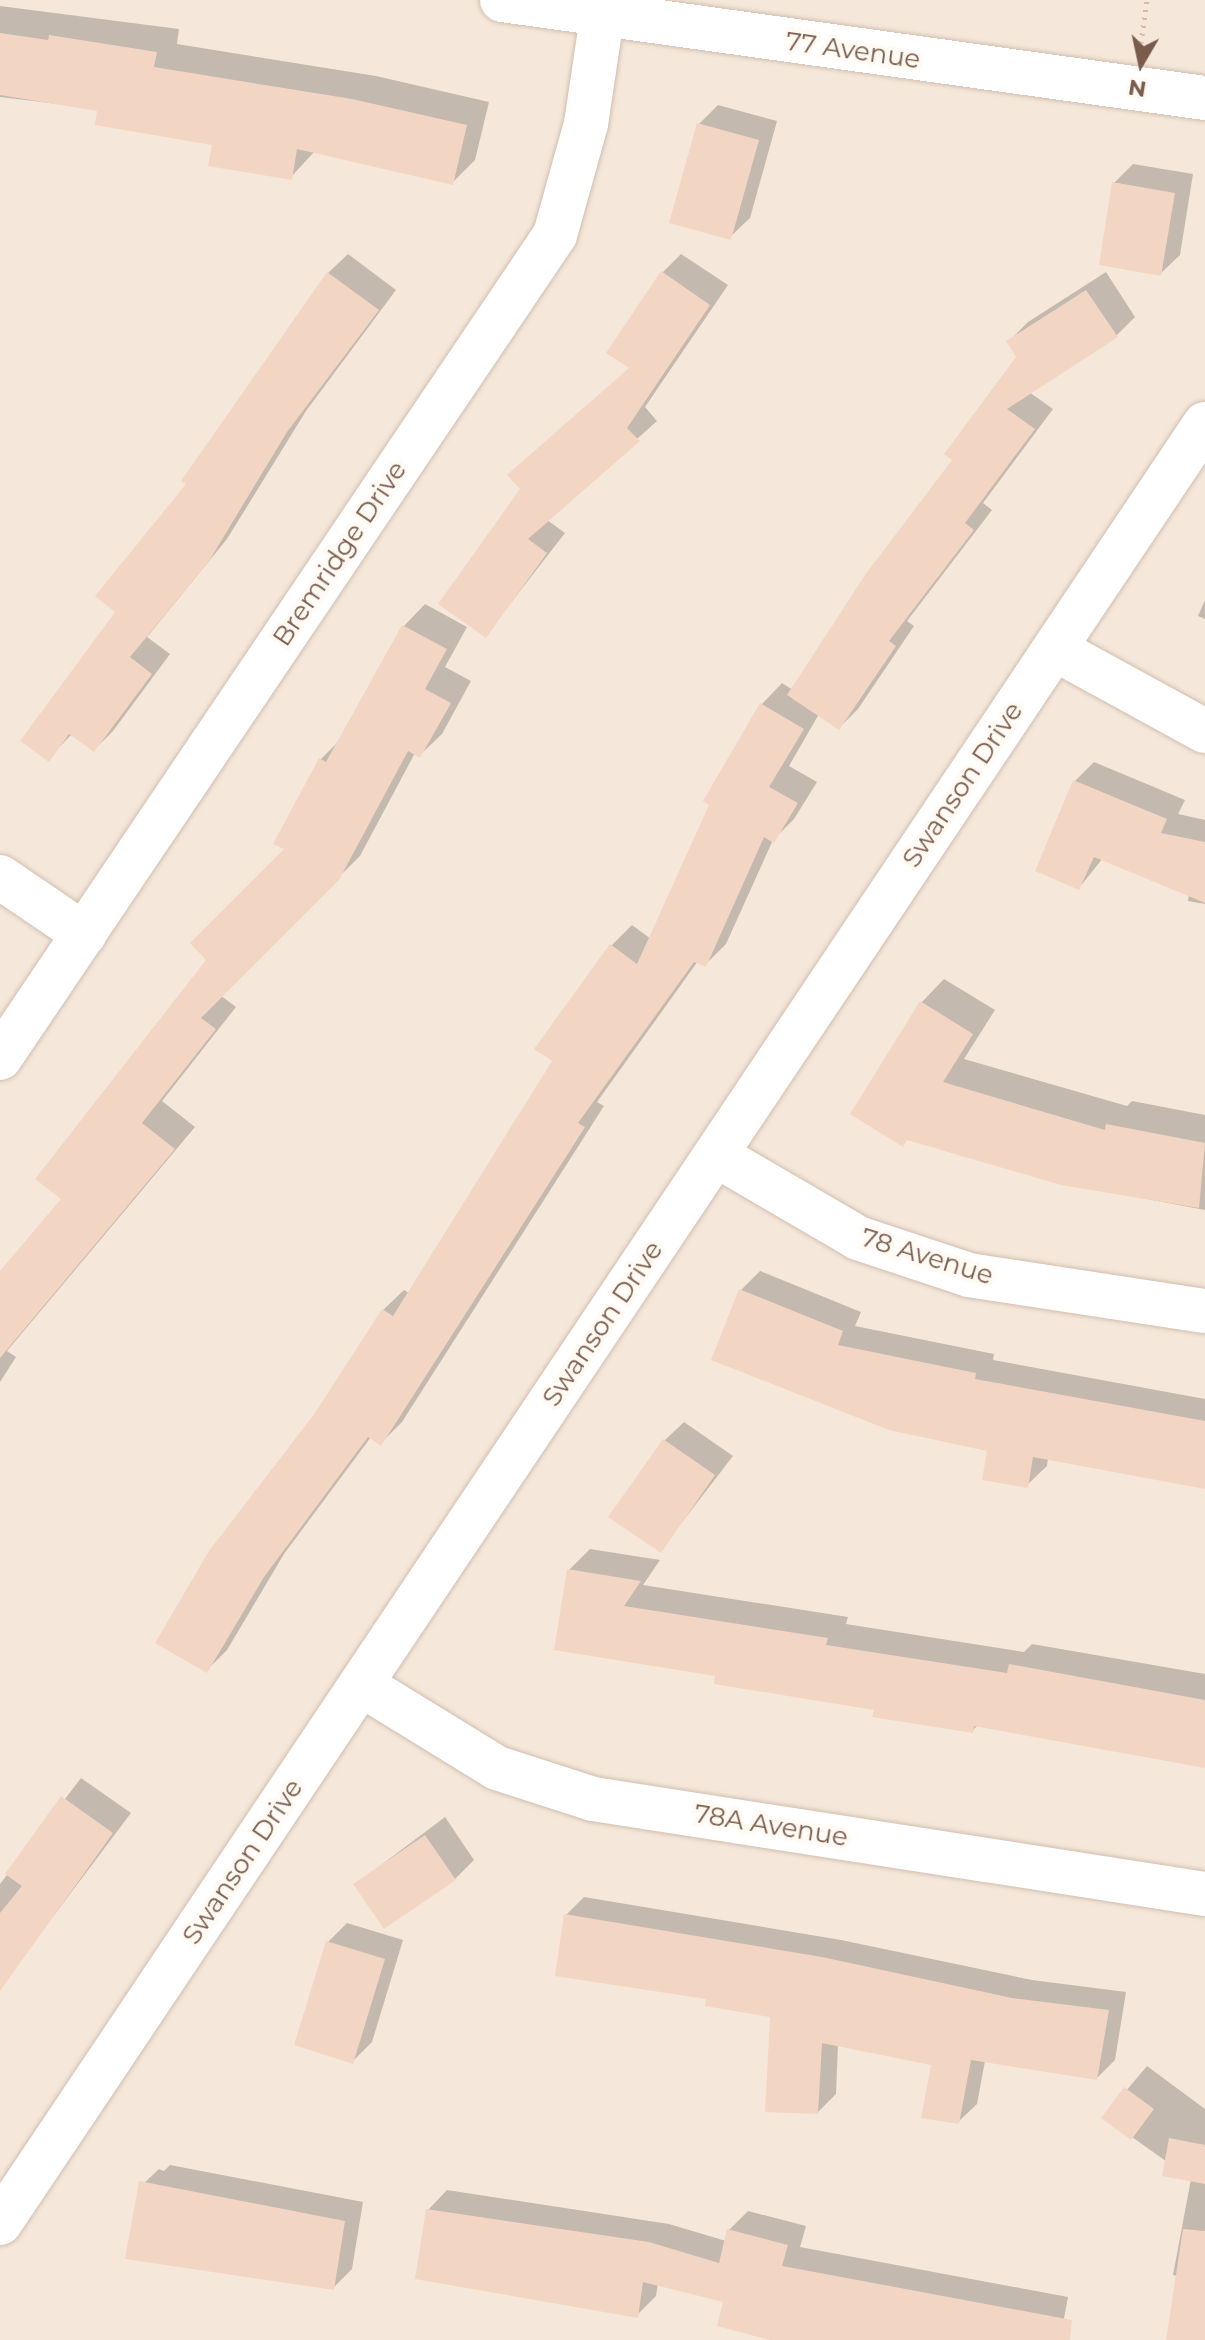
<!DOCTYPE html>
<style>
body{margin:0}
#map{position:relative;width:1205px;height:2340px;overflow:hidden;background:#fdf6ec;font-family:Montserrat,sans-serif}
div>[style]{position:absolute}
.residential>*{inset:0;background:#f5e8da}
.shadow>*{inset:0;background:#0003}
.building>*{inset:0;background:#f3d5c3}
.path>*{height:5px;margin-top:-2.5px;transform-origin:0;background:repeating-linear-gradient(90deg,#d9b8a5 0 2px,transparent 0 8px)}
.roads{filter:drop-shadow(0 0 2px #d1beb0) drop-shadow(0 0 2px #d1beb0)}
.minor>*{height:44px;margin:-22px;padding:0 22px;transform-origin:22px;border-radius:22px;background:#fff}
span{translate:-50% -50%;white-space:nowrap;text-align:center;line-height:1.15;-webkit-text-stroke:8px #fffaf3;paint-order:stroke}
.street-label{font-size:26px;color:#7a5c4d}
.north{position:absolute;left:1101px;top:24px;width:80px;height:80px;-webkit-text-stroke:6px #fffaf3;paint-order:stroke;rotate:189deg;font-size:22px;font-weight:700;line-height:32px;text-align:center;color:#7a5c4d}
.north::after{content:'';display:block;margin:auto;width:28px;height:36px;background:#7a5c4d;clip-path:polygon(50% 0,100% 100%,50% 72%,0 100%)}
</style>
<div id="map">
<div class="residential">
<div style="clip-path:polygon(0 0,1205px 0,1205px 2340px,0 2340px)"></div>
</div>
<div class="shadow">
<div style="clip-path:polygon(0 6px,179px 29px,177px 44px,376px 76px,489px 102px,475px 160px,452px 183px,315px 151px,291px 177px,214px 143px,100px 109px,0 97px)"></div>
<div style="clip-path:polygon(718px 105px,777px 121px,750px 218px,730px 237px,699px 124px)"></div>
<div style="clip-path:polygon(1133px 164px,1193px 174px,1180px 255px,1160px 274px,1114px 183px)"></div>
<div style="clip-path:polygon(348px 254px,396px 290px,306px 411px,227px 539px,147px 637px,170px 654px,113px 731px,94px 750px,72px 734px,48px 759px,118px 612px,189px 484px,184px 480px,328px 273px)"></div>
<div style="clip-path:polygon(681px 254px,728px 285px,645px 407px,657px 421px,547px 520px,565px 533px,486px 635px,522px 489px,631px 367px,662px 273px)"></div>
<div style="clip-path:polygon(1106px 272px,1135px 317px,1116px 336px,1029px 392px,1053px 409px,983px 503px,992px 510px,907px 621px,914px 626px,858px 709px,839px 728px,819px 714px,789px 766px,817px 782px,794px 819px,773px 840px,726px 944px,706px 964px,698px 961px,597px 1102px,604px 1106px,402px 1422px,381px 1443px,371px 1437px,284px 1554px,227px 1650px,206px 1671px,316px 1414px,383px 1310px,404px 1290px,409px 1293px,554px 1060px,611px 946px,632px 925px,651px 939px,711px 804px,705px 800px,762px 704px,782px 683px,793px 690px,955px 459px,1019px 357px,1009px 341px,1028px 322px)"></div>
<div style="clip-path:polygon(1205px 600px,1205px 619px,1198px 616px)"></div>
<div style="clip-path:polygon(425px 604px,467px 627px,445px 667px,471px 681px,442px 734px,420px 755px,415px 753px,360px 856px,220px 995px,236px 1007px,162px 1101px,195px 1127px,7px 1351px,16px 1357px,0 1382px,0 1274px,64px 1199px,209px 959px,288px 849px,276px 843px,321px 759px,342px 738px,404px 626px)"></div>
<div style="clip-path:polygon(1094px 762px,1185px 800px,1178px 814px,1205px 820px,1205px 904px,1188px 901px,1189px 894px,1103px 858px,1079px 888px,1075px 781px)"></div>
<div style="clip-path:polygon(944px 979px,995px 1010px,964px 1059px,1127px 1106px,1132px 1101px,1205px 1115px,1205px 1210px,1062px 1183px,908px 1138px,921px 1003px)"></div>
<div style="clip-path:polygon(760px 1271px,861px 1312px,855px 1326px,994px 1354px,993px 1360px,1205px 1399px,1205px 1486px,1048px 1457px,1047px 1466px,1027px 1485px,989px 1449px,741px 1290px)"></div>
<div style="clip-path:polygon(684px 1422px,733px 1456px,660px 1551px,664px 1441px)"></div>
<div style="clip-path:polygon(590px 1549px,660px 1560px,643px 1585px,848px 1617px,846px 1624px,1024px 1652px,1032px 1644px,1205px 1674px,1205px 1765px,979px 1724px,972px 1731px,717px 1674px,569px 1570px)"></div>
<div style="clip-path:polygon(81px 1778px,131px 1813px,0 1987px,0 1884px)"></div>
<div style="clip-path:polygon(445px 1817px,474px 1860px,455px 1879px,356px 1884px)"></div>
<div style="clip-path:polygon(584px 1897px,841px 1940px,1032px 1980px,1126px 1992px,1115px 2060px,1097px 2078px,985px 2061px,977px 2104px,958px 2122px,933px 2064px,838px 2044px,836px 2094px,818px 2112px,772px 2015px,708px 1997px,566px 1915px)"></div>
<div style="clip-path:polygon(347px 1923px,403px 1940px,372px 2042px,353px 2061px,328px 1942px)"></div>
<div style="clip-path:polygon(1147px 2066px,1205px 2109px,1205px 2340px,1168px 2340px,1178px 2276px,1173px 2275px,1191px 2179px,1104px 2117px)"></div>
<div style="clip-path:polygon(170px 2165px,363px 2202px,352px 2269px,333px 2288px,140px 2187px,159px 2169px,164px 2171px)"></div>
<div style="clip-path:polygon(447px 2190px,669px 2224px,726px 2241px,729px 2230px,748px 2211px,806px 2226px,800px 2247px,1068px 2297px,1060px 2340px,810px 2340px,725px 2300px,658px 2283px,656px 2296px,637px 2315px,428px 2210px)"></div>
</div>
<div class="building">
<div style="clip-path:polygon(0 33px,48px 40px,49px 35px,157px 52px,154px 67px,352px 99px,467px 125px,453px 185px,297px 149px,292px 180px,208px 166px,212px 145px,95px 125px,97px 111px,0 95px)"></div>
<div style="clip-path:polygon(697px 123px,759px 140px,731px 240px,669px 223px)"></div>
<div style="clip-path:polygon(1112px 182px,1175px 193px,1161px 276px,1099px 265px)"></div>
<div style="clip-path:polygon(661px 271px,710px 305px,627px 428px,640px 441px,528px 539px,547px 553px,486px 638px,438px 604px,520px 489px,507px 475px,629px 368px,606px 353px)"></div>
<div style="clip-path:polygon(327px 272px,379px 310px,287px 432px,209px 561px,130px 657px,152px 674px,94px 752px,69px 734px,49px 762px,20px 741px,115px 612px,95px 596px,186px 484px,181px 481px)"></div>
<div style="clip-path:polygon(1086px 290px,1118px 337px,1007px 409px,1035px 429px,965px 523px,974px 530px,889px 641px,896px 646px,839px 730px,787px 695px,865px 575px,952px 460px,944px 454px,1016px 357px,1006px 341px)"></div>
<div style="clip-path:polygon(402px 625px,447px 649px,425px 689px,451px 703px,420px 758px,408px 751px,339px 880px,201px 1018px,216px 1029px,142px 1123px,175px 1149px,0 1358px,0 1271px,61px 1199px,35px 1179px,206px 960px,190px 943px,284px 849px,273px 844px,319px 758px,326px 762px)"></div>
<div style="clip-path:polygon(760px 703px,804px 729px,769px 787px,798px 803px,774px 843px,764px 837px,706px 967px,694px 962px,578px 1123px,585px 1127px,381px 1446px,368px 1437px,264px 1577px,207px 1673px,155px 1643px,209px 1551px,315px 1413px,382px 1309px,393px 1316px,552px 1061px,534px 1049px,610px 944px,637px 964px,709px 805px,703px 801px)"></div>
<div style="clip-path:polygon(1073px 780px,1167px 819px,1161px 833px,1205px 842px,1205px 903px,1094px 857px,1079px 890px,1035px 871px)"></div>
<div style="clip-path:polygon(920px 1001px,973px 1034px,943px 1082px,1105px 1130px,1106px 1124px,1205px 1143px,1199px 1208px,1061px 1185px,907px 1140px,903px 1147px,850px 1114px)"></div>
<div style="clip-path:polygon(739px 1289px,843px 1331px,838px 1345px,976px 1373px,975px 1379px,1205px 1421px,1205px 1489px,1033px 1457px,1028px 1488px,982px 1480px,987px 1451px,889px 1430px,711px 1360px)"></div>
<div style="clip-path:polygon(663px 1439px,715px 1475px,661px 1553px,608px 1517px)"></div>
<div style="clip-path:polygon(567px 1569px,641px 1581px,624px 1606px,828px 1638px,826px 1645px,1007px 1673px,1009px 1664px,1205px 1700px,1205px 1768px,974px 1726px,973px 1733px,872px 1717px,874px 1710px,714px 1684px,715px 1676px,554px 1650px)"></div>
<div style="clip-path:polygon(61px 1796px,113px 1833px,0 1991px,0 1913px,22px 1886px,5px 1874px)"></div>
<div style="clip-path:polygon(425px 1835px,456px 1880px,384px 1929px,353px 1884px)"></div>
<div style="clip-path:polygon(564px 1914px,822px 1957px,1012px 1998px,1109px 2010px,1097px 2080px,971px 2060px,959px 2124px,921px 2118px,931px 2065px,822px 2043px,818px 2114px,765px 2112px,770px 2017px,705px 2006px,706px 1999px,555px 1976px)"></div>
<div style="clip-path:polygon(326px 1941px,385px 1959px,353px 2064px,294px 2045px)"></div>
<div style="clip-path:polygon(1124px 2087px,1154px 2109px,1131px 2140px,1101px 2118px)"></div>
<div style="clip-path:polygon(1169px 2138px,1205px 2145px,1205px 2184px,1162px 2176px)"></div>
<div style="clip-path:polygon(139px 2181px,345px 2221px,334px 2290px,125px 2259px)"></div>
<div style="clip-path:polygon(426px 2209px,649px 2242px,719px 2263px,727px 2229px,788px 2245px,782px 2266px,1072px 2320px,1070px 2340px,770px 2340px,717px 2326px,723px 2302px,643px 2282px,638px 2318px,415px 2279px)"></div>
<div style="clip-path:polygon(1183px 2229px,1205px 2231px,1205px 2340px,1166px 2340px)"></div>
</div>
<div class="path">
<div style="left:1141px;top:43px;width:43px;rotate:-82.1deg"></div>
</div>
<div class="roads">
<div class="minor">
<div style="left:502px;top:0;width:710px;rotate:7.94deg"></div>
<div style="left:1055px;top:649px;width:171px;rotate:28.7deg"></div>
<div style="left:0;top:877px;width:102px;rotate:34.2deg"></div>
<div style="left:0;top:1058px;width:993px;rotate:-56.01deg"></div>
<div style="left:555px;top:235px;width:115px;rotate:-74.4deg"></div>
<div style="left:586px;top:124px;width:108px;rotate:-81.5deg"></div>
<div style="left:716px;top:1155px;width:164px;rotate:30.3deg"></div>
<div style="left:858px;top:1238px;width:117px;rotate:18.4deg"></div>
<div style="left:969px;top:1275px;width:239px;rotate:8.7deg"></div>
<div style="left:362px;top:1685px;width:158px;rotate:31.6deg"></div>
<div style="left:497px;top:1768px;width:101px;rotate:17.9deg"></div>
<div style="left:593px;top:1799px;width:619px;rotate:8.82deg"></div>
<div style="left:0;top:2223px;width:2165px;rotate:-56.19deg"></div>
</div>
</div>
<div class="street-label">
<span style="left:853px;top:51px;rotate:8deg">77 Avenue</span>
<span style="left:340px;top:554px;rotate:-56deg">Bremridge Drive</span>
<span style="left:963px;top:785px;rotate:-56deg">Swanson Drive</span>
<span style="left:927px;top:1257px;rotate:17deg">78 Avenue</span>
<span style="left:603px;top:1324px;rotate:-56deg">Swanson Drive</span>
<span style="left:771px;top:1826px;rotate:9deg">78A Avenue</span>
<span style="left:243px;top:1862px;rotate:-56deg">Swanson Drive</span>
</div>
<div class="north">N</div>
</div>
